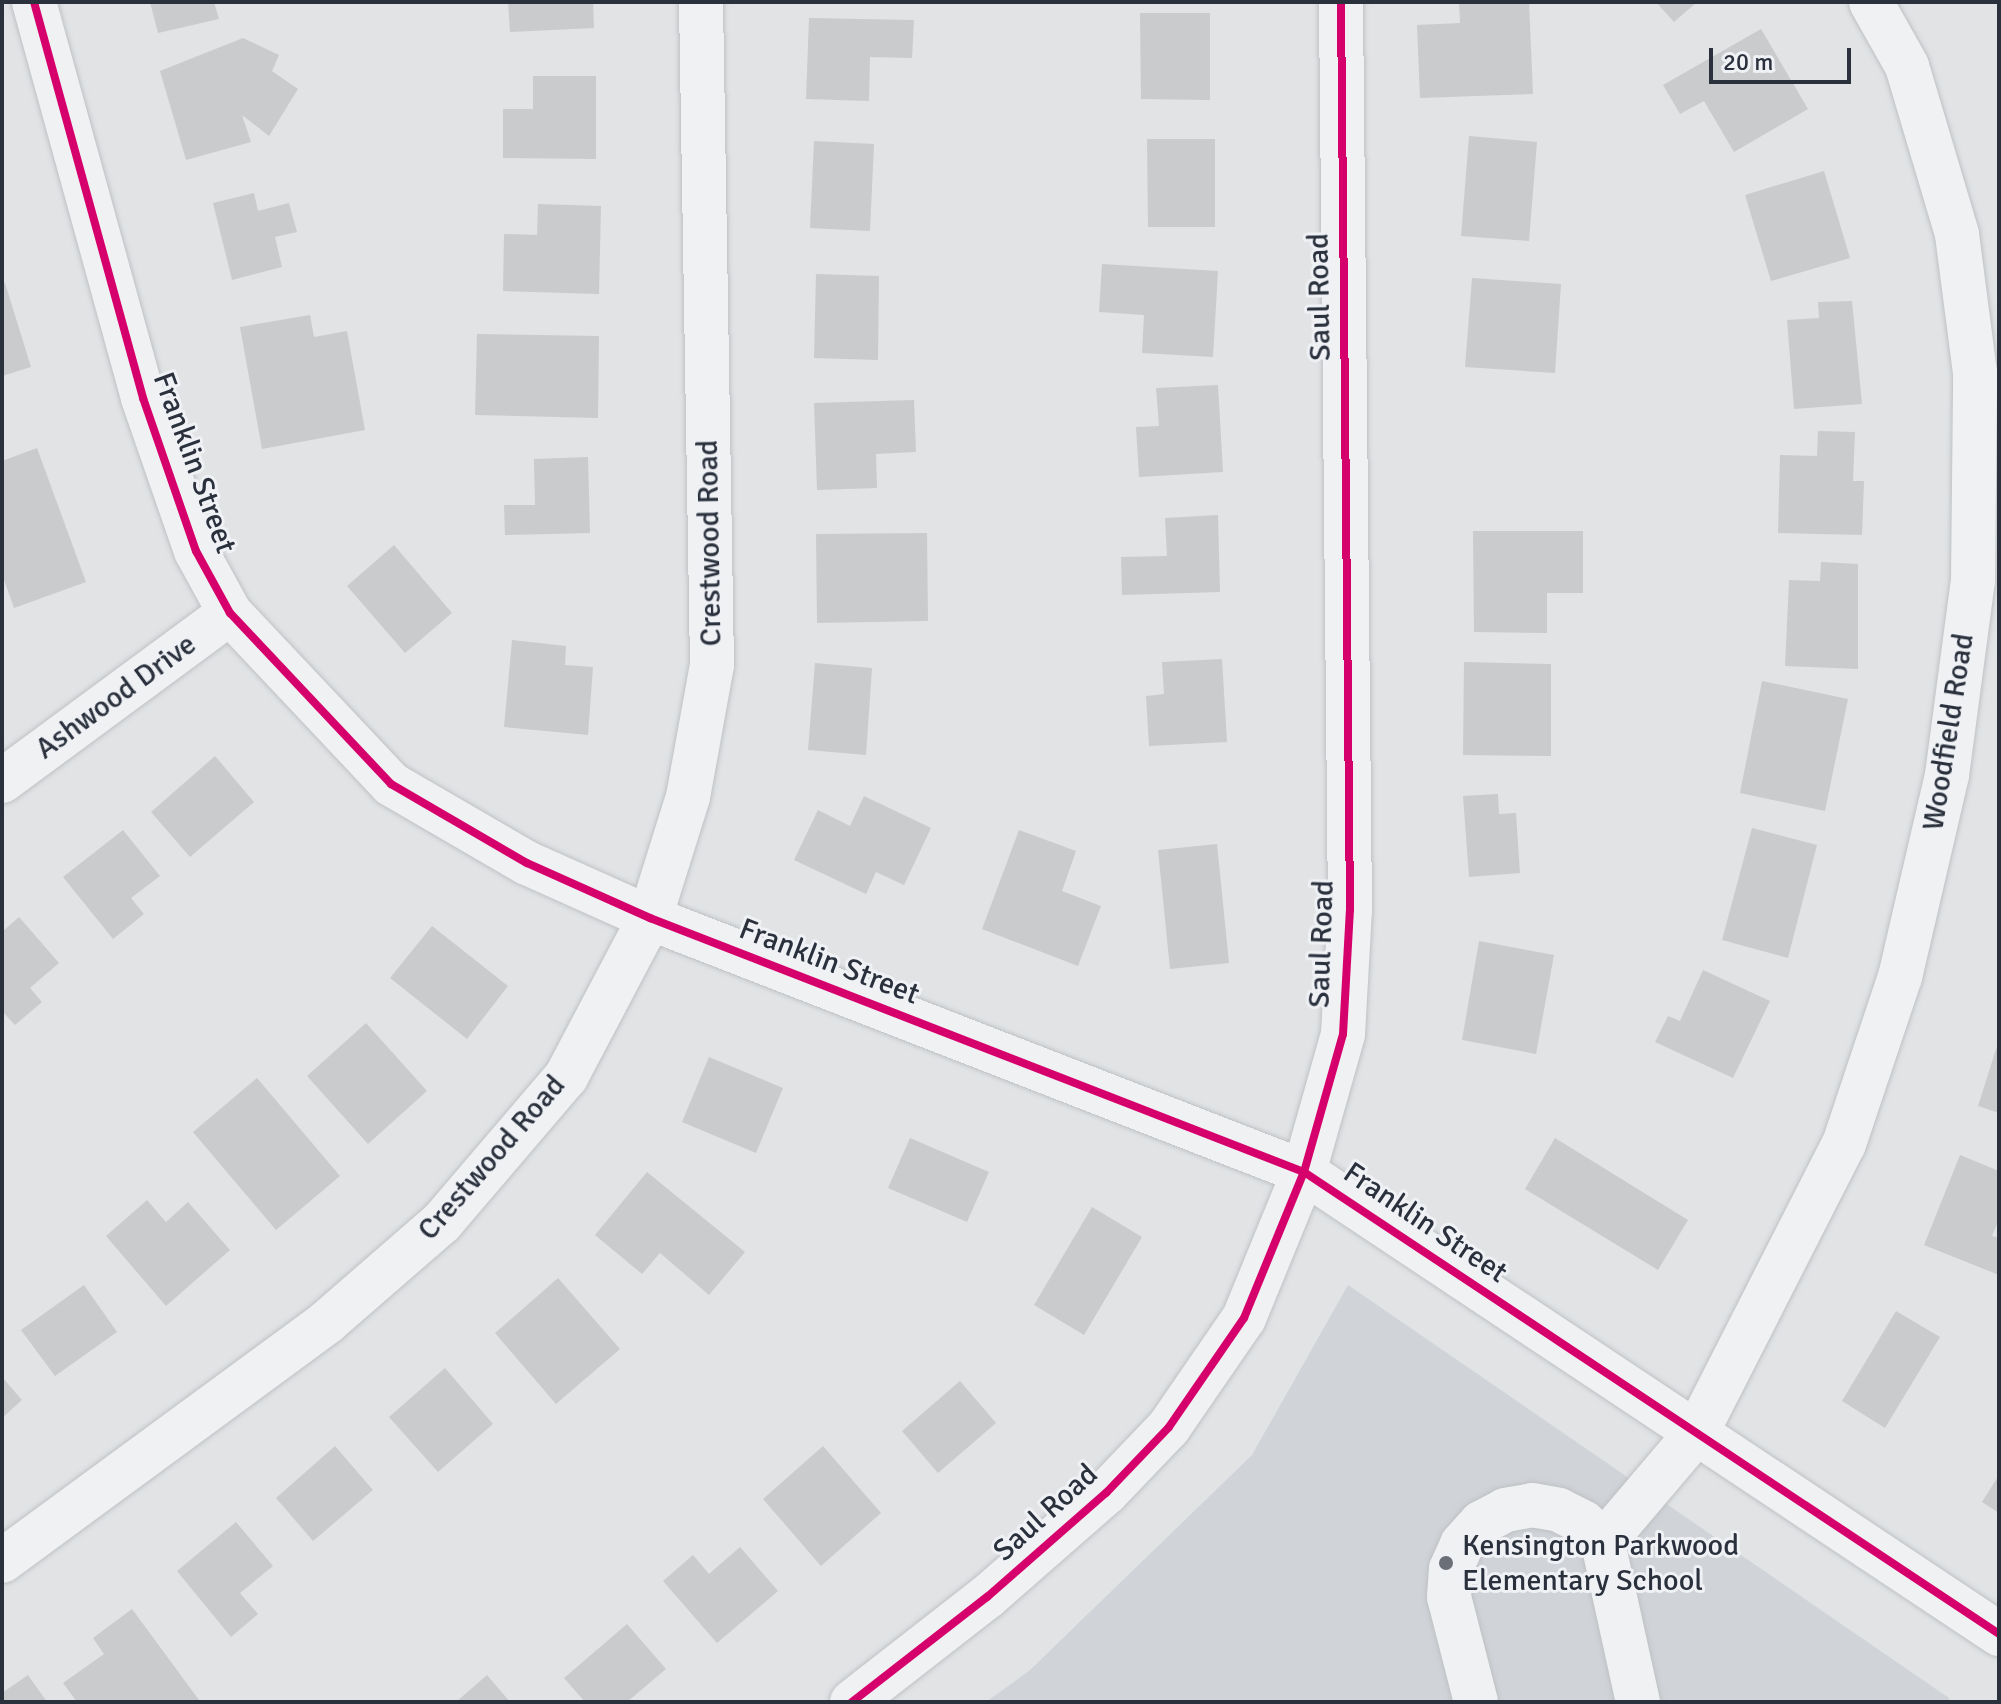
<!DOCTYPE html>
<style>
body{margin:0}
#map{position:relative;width:2001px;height:1704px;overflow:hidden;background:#e1e3e5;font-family:Signika,sans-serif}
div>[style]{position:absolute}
.built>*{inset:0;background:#d0d3d8}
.building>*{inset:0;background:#c9cbcd}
.roads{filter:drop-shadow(0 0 2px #bfc1c3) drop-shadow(0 0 2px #bfc1c3)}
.minor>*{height:44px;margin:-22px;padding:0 22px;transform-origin:22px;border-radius:22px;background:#f0f1f3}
.cycleway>*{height:8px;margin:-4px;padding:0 4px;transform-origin:4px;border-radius:4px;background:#d6006c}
.dots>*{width:22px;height:22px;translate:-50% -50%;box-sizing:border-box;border:4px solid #eff1f5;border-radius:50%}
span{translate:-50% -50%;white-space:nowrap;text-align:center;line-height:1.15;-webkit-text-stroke:6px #eff1f5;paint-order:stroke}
.street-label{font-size:30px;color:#2a313d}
.poi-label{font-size:30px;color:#2a313d}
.left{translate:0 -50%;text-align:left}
.frame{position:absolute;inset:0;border:4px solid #2a313d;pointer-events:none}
.scale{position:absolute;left:1709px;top:48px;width:142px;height:36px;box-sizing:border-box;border:4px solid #2a313d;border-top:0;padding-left:10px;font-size:24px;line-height:28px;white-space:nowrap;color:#2a313d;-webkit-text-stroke:6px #eff1f5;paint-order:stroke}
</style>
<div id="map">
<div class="built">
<div style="clip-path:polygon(1348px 1285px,1949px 1698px,1948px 1702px,986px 1702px,1029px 1671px,1252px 1455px)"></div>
</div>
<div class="building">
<div style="clip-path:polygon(150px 2px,214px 2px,219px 19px,158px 33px)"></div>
<div style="clip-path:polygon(508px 2px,593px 2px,594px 28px,510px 32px)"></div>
<div style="clip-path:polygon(1459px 2px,1529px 2px,1533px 94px,1420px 98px,1417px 25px,1460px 23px)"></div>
<div style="clip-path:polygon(1656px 2px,1697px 2px,1674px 22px)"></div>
<div style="clip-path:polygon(1140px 13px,1210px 13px,1210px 100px,1141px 99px)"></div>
<div style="clip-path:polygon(809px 18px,914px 20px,912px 58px,870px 57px,869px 101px,806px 99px)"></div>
<div style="clip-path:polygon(1761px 29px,1808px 109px,1734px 152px,1704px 101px,1680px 114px,1663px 85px)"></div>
<div style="clip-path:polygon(243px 38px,279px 55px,272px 71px,298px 89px,269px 136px,242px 115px,251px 142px,186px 160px,160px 71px)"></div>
<div style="clip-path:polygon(533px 76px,596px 76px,596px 159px,503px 158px,503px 109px,533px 109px)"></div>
<div style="clip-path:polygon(1469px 136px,1537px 142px,1529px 241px,1461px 236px)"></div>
<div style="clip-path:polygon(1147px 139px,1215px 139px,1215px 227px,1148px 227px)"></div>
<div style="clip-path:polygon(814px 141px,874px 144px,870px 231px,810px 228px)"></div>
<div style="clip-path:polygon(1824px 171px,1850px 258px,1771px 281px,1745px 195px)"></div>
<div style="clip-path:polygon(254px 193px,258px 211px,289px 203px,297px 232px,275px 237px,282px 267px,232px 280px,213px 203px)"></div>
<div style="clip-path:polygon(538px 204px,601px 206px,599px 294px,503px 291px,504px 234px,537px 235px)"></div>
<div style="clip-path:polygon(1102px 264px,1218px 271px,1213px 357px,1142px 353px,1144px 315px,1099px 312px)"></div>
<div style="clip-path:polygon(816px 274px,879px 276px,878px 360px,814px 358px)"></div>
<div style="clip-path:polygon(1472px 278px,1561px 284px,1555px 373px,1465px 367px)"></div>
<div style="clip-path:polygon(5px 283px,31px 367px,2px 376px,2px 284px)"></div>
<div style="clip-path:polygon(1852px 301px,1862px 404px,1794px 409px,1787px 320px,1819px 318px,1818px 302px)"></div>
<div style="clip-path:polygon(310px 315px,314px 337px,347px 331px,365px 430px,262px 449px,240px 327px)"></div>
<div style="clip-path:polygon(477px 334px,599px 336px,598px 418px,475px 415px)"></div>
<div style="clip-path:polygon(1218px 385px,1223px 472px,1139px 477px,1136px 427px,1159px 426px,1156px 388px)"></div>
<div style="clip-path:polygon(914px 400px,916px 452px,876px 454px,877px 488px,817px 490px,814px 403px)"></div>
<div style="clip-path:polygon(1818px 431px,1855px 432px,1853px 481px,1864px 481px,1862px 535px,1778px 533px,1780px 455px,1817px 456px)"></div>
<div style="clip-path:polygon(37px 448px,86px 582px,14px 608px,2px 574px,2px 461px)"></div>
<div style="clip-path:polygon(588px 457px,590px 533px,505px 535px,504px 505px,535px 505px,534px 459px)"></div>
<div style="clip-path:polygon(1218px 515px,1220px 592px,1122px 595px,1121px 557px,1167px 556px,1165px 518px)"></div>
<div style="clip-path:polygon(1473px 531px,1583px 531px,1583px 593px,1547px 593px,1547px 633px,1474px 632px)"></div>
<div style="clip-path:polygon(927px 533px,928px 621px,817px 623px,816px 534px)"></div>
<div style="clip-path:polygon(394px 545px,452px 613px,405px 653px,347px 586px)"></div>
<div style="clip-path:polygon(1821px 562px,1858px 564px,1858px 669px,1785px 666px,1789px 580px,1820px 581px)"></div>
<div style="clip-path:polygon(512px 640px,566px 646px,565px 665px,593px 667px,588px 735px,504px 727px)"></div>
<div style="clip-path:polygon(1222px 659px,1227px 742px,1149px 746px,1146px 696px,1164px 694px,1162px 662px)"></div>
<div style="clip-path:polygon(1464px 662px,1551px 664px,1551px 756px,1463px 755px)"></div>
<div style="clip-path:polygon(815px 663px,872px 668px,866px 755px,808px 750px)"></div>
<div style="clip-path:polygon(1762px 681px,1848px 699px,1825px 811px,1740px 793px)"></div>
<div style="clip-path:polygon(215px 756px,254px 802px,190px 857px,151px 812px)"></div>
<div style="clip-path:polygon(1498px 794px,1499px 814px,1516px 813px,1520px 873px,1469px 877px,1463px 796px)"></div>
<div style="clip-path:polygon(864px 796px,931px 828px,904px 885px,876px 872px,866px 894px,794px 860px,818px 810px,850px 826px)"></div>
<div style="clip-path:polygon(1752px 828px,1817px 845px,1788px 958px,1722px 940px)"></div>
<div style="clip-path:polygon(123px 830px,160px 876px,131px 898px,144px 914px,113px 939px,63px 877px)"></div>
<div style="clip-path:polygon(1019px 830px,1076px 851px,1062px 891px,1101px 906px,1078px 966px,982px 929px)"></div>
<div style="clip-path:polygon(1217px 844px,1229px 963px,1170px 969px,1158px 850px)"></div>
<div style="clip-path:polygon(19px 917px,59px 963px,30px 988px,42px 1002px,15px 1025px,2px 1011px,2px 932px)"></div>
<div style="clip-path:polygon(432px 926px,508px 986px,467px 1039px,390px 978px)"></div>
<div style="clip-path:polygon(1479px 941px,1554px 955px,1536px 1054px,1462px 1040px)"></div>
<div style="clip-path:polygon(1703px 970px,1770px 1001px,1733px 1078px,1655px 1042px,1668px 1016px,1680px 1021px)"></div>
<div style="clip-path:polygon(366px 1023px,427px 1091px,368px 1144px,307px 1076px)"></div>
<div style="clip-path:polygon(1998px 1043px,1999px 1043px,1999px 1113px,1978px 1106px)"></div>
<div style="clip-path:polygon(709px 1057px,783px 1088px,756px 1153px,682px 1122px)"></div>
<div style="clip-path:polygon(257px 1078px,340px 1176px,276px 1230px,193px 1132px)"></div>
<div style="clip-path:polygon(910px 1138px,989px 1172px,967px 1222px,888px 1188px)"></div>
<div style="clip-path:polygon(1555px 1138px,1688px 1220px,1658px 1270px,1525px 1189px)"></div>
<div style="clip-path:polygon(1960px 1155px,1999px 1171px,1999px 1219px,1992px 1236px,1999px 1238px,1999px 1275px,1924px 1245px)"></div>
<div style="clip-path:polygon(647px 1172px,745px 1252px,709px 1295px,660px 1253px,642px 1274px,595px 1235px)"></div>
<div style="clip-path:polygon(147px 1200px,166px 1222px,188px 1202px,230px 1250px,166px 1306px,106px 1236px)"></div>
<div style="clip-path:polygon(1092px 1207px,1142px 1237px,1084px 1335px,1034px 1305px)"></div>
<div style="clip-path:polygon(558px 1278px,620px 1349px,556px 1404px,495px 1333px)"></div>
<div style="clip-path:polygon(84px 1285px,117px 1332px,55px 1376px,21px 1330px)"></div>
<div style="clip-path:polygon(1896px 1311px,1940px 1337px,1885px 1428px,1842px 1401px)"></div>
<div style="clip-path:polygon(445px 1368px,493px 1424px,438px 1472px,389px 1417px)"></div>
<div style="clip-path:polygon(2px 1377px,22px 1400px,2px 1418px)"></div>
<div style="clip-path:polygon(960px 1381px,996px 1423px,938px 1473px,902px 1431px)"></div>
<div style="clip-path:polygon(335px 1446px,373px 1490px,313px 1541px,276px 1498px)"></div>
<div style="clip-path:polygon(823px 1446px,881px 1513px,821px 1566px,763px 1499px)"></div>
<div style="clip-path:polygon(1999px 1475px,1999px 1513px,1982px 1502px)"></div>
<div style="clip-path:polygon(236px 1522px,273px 1566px,240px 1593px,258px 1614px,231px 1637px,177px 1571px)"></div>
<div style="clip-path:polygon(740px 1547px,778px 1591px,717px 1643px,663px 1581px,693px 1555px,709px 1574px)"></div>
<div style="clip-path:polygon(132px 1609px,199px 1700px,196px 1702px,77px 1702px,63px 1683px,104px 1654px,93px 1638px)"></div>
<div style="clip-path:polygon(627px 1624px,666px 1669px,627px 1702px,585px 1702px,564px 1678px)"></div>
<div style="clip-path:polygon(28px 1675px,47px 1702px,2px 1702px,2px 1693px)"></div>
<div style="clip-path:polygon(487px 1675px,510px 1702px,456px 1702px)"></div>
</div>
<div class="roads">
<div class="minor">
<div style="left:34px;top:2px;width:411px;rotate:74.6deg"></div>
<div style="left:143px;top:398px;width:162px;rotate:70.9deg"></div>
<div style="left:196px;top:551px;width:71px;rotate:61.3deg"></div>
<div style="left:230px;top:613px;width:235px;rotate:46.7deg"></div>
<div style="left:391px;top:784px;width:157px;rotate:30.2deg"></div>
<div style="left:527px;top:863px;width:135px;rotate:24.1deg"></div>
<div style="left:650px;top:918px;width:702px;rotate:21.23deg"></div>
<div style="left:1304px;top:1172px;width:835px;rotate:33.61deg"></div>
<div style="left:2px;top:781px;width:283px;rotate:-36.4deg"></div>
<div style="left:1603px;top:1543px;width:145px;rotate:-49.7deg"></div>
<div style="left:1697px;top:1432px;width:323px;rotate:-63deg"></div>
<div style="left:1844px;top:1144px;width:176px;rotate:-71.5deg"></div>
<div style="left:1900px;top:977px;width:207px;rotate:-76.9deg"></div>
<div style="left:1947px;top:775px;width:197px;rotate:-82.4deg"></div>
<div style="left:1973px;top:580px;width:207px;rotate:-89.4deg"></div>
<div style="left:1975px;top:373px;width:140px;rotate:-97.4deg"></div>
<div style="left:1957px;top:234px;width:175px;rotate:-106.6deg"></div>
<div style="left:1907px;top:66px;width:73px;rotate:-119.4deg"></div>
<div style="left:2px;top:1561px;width:403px;rotate:-36.3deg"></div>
<div style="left:327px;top:1322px;width:152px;rotate:-41deg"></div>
<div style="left:442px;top:1222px;width:191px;rotate:-49.5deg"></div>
<div style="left:566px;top:1077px;width:180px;rotate:-62.2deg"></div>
<div style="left:650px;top:918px;width:127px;rotate:-72.6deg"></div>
<div style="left:688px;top:797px;width:134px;rotate:-79.7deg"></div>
<div style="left:712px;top:665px;width:663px;rotate:-90.95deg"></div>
<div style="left:852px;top:1702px;width:171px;rotate:-37.9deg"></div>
<div style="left:987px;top:1597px;width:158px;rotate:-41.2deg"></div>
<div style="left:1106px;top:1493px;width:91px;rotate:-46.3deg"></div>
<div style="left:1169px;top:1427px;width:132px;rotate:-55.5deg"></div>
<div style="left:1244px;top:1318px;width:158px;rotate:-67.7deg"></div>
<div style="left:1304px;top:1172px;width:143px;rotate:-74.2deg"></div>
<div style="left:1343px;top:1034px;width:124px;rotate:-86.8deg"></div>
<div style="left:1350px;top:910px;width:908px;rotate:-90.57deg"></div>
<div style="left:1476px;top:1702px;width:108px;rotate:-104.4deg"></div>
<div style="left:1449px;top:1597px;width:28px;rotate:-86deg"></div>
<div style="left:1451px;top:1569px;width:27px;rotate:-66deg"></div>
<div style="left:1462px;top:1544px;width:28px;rotate:-48deg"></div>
<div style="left:1481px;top:1523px;width:27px;rotate:-28deg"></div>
<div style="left:1505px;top:1510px;width:27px;rotate:-10deg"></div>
<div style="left:1532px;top:1505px;width:27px;rotate:10deg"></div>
<div style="left:1559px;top:1510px;width:28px;rotate:27deg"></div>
<div style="left:1584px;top:1523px;width:28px;rotate:46deg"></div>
<div style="left:1603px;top:1543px;width:163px;rotate:77.6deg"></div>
</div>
</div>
<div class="cycleway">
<div style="left:34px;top:2px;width:411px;rotate:74.6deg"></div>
<div style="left:143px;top:398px;width:162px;rotate:70.9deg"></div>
<div style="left:196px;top:551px;width:71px;rotate:61.3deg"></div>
<div style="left:230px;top:613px;width:235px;rotate:46.7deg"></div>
<div style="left:391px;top:784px;width:157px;rotate:30.2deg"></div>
<div style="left:527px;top:863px;width:135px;rotate:24.1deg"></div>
<div style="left:650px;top:918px;width:702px;rotate:21.23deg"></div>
<div style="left:1304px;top:1172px;width:835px;rotate:33.61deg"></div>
<div style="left:852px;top:1702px;width:171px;rotate:-37.9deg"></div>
<div style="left:987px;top:1597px;width:158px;rotate:-41.2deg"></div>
<div style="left:1106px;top:1493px;width:91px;rotate:-46.3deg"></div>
<div style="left:1169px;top:1427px;width:132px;rotate:-55.5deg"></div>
<div style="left:1244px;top:1318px;width:158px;rotate:-67.7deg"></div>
<div style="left:1304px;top:1172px;width:143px;rotate:-74.2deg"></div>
<div style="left:1343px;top:1034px;width:124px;rotate:-86.8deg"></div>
<div style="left:1350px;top:910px;width:908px;rotate:-90.57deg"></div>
</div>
<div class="dots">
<div style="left:1446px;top:1563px;background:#6a6f78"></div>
</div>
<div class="street-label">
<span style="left:1320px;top:297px;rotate:-91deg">Saul Road</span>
<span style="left:194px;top:463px;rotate:70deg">Franklin Street</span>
<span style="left:710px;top:543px;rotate:-91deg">Crestwood Road</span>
<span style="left:116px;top:697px;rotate:-36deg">Ashwood Drive</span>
<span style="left:1949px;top:732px;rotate:-81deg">Woodfield Road</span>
<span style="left:1322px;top:944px;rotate:-88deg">Saul Road</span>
<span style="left:829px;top:962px;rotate:21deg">Franklin Street</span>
<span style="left:492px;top:1158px;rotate:-49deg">Crestwood Road</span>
<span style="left:1425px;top:1223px;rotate:34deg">Franklin Street</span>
<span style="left:1046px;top:1513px;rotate:-42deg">Saul Road</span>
</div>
<div class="poi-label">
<span class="left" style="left:1462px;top:1563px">Kensington Parkwood<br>Elementary School</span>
</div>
<div class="frame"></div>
<div class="scale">20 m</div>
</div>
